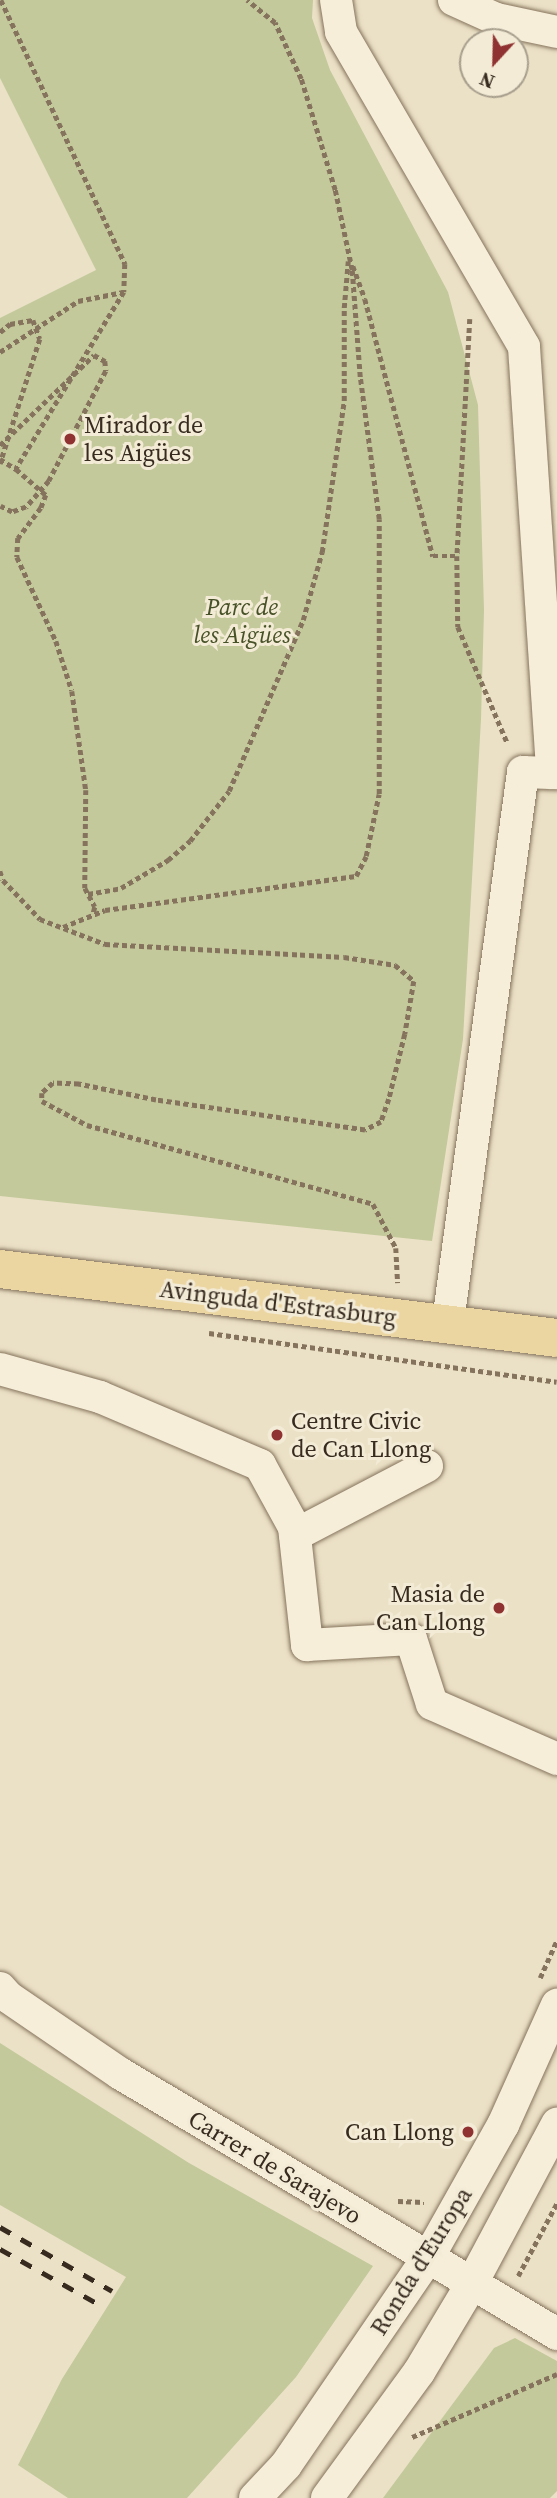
<!DOCTYPE html>
<meta charset="utf-8">
<style>
body{margin:0}
#map{position:relative;width:557px;height:2498px;overflow:hidden;background:#ebe1c6;font-family:"Source Serif 4",serif}
div>[style]{position:absolute}
.green>*{inset:0;background:#c3c99b}
.path>*{height:4.5px;margin-top:-2.25px;transform-origin:0;background:repeating-linear-gradient(90deg,#85735d 0 5px,transparent 0 8.5px)}
.roads{filter:drop-shadow(0 0 2px #85735d) drop-shadow(0 0 2px #85735d)}
.minor>*{height:32px;margin:-16px;padding:0 16px;transform-origin:16px;border-radius:16px;background:#f6eed9}
.major>*{height:38px;margin:-19px;padding:0 19px;transform-origin:19px;border-radius:19px;background:#ebd5a1}
.rail>*{height:5px;margin-top:-2.5px;transform-origin:0;background:repeating-linear-gradient(90deg,#372b20 0 12px,transparent 0 24px)}
.path-bridge>*{height:4.5px;margin-top:-2.25px;transform-origin:0;background:repeating-linear-gradient(90deg,#85735d 0 5px,transparent 0 8.5px)}
.dots>*{width:19px;height:19px;translate:-50% -50%;box-sizing:border-box;border:4px solid #f3ebd5;border-radius:50%}
span{translate:-50% -50%;white-space:nowrap;text-align:center;line-height:1.15;-webkit-text-stroke:6px #f3ebd5;paint-order:stroke}
.poi-label{font-size:24px;color:#372b20}
.left{translate:0 -50%;text-align:left}
.right{translate:-100% -50%;text-align:right}
.park-label{font-size:24px;color:#475128;font-style:italic}
.street-label{font-size:24px;color:#372b20}
.north{position:absolute;left:459px;top:28px;width:70px;height:70px;box-sizing:border-box;background:#f3ebd5;border:2px solid #a89e8d;border-radius:50%;rotate:202deg;font-size:19px;font-weight:700;line-height:28px;text-align:center;color:#372b20}
.north::after{content:'';display:block;margin:auto;width:24px;height:32px;background:#903232;clip-path:polygon(50% 0,100% 100%,50% 72%,0 100%)}
</style>
<div id="map">
<div class="green">
<div style="clip-path:polygon(0 0,313px 0,312px 18px,330px 70px,448px 292px,478px 405px,484px 610px,481px 719px,463px 1039px,432px 1241px,0 1196px,0 318px,96px 270px,0 78px)"></div>
<div style="clip-path:polygon(0 2043px,189px 2163px,373px 2266px,296px 2377px,187px 2498px,68px 2498px,18px 2465px,62px 2379px,126px 2277px,0 2205px)"></div>
<div style="clip-path:polygon(515px 2338px,557px 2361px,557px 2491px,550px 2498px,383px 2498px,494px 2348px)"></div>
</div>
<div class="path">
<div style="left:1px;top:0;width:292px;rotate:64.8deg"></div>
<div style="left:125px;top:264px;width:28px;rotate:92deg"></div>
<div style="left:124px;top:292px;width:207px;rotate:121.4deg"></div>
<div style="left:16px;top:469px;width:40px;rotate:41deg"></div>
<div style="left:46px;top:495px;width:14px;rotate:111deg"></div>
<div style="left:41px;top:508px;width:38px;rotate:127deg"></div>
<div style="left:18px;top:538px;width:19px;rotate:93deg"></div>
<div style="left:17px;top:557px;width:93px;rotate:65.1deg"></div>
<div style="left:56px;top:641px;width:52px;rotate:72.3deg"></div>
<div style="left:72px;top:691px;width:100px;rotate:82deg"></div>
<div style="left:86px;top:790px;width:98px;rotate:90.6deg"></div>
<div style="left:85px;top:888px;width:21px;rotate:62deg"></div>
<div style="left:95px;top:907px;width:8px;rotate:104deg"></div>
<div style="left:353px;top:266px;width:35px;rotate:70deg"></div>
<div style="left:365px;top:299px;width:266px;rotate:75.2deg"></div>
<div style="left:433px;top:556px;width:24px"></div>
<div style="left:470px;top:319px;width:237px;rotate:93.1deg"></div>
<div style="left:457px;top:556px;width:71px;rotate:89.2deg"></div>
<div style="left:458px;top:627px;width:127px;rotate:66.9deg"></div>
<div style="left:0;top:352px;width:93px;rotate:-33.2deg"></div>
<div style="left:78px;top:301px;width:46px;rotate:-11.3deg"></div>
<div style="left:0;top:459px;width:19px;rotate:32deg"></div>
<div style="left:0;top:871px;width:9px;rotate:72deg"></div>
<div style="left:3px;top:880px;width:54px;rotate:46.5deg"></div>
<div style="left:40px;top:919px;width:70px;rotate:21deg"></div>
<div style="left:105px;top:944px;width:239px;rotate:3.1deg"></div>
<div style="left:344px;top:957px;width:52px;rotate:8.9deg"></div>
<div style="left:395px;top:965px;width:25px;rotate:40deg"></div>
<div style="left:414px;top:981px;width:54px;rotate:99.6deg"></div>
<div style="left:405px;top:1034px;width:67px;rotate:103.8deg"></div>
<div style="left:389px;top:1099px;width:24px;rotate:109deg"></div>
<div style="left:381px;top:1122px;width:18px;rotate:153deg"></div>
<div style="left:365px;top:1130px;width:211px;rotate:-171.8deg"></div>
<div style="left:156px;top:1100px;width:79px;rotate:-168.3deg"></div>
<div style="left:79px;top:1084px;width:26px;rotate:-178deg"></div>
<div style="left:53px;top:1083px;width:15px;rotate:138deg"></div>
<div style="left:42px;top:1093px;width:8px;rotate:90deg"></div>
<div style="left:42px;top:1101px;width:51px;rotate:28.1deg"></div>
<div style="left:87px;top:1125px;width:297px;rotate:15.4deg"></div>
<div style="left:373px;top:1204px;width:50px;rotate:62.4deg"></div>
<div style="left:396px;top:1248px;width:35px;rotate:87deg"></div>
<div style="left:88px;top:894px;width:34px;rotate:-10deg"></div>
<div style="left:121px;top:888px;width:55px;rotate:-30.8deg"></div>
<div style="left:168px;top:860px;width:29px;rotate:-41deg"></div>
<div style="left:190px;top:841px;width:63px;rotate:-52deg"></div>
<div style="left:229px;top:791px;width:186px;rotate:-66.6deg"></div>
<div style="left:303px;top:620px;width:71px;rotate:-74.4deg"></div>
<div style="left:322px;top:552px;width:153px;rotate:-81.7deg"></div>
<div style="left:344px;top:401px;width:93px;rotate:-90deg"></div>
<div style="left:344px;top:308px;width:47px;rotate:-85.1deg"></div>
<div style="left:63px;top:927px;width:45px;rotate:-22deg"></div>
<div style="left:105px;top:910px;width:253px;rotate:-7.7deg"></div>
<div style="left:356px;top:876px;width:22px;rotate:-63deg"></div>
<div style="left:366px;top:856px;width:63px;rotate:-78.2deg"></div>
<div style="left:379px;top:794px;width:275px;rotate:-90deg"></div>
<div style="left:379px;top:519px;width:143px;rotate:-97.6deg"></div>
<div style="left:360px;top:377px;width:107px;rotate:-94.3deg"></div>
<div style="left:352px;top:270px;width:82px;rotate:-102deg"></div>
<div style="left:335px;top:190px;width:116px;rotate:-107deg"></div>
<div style="left:301px;top:79px;width:62px;rotate:-114.9deg"></div>
<div style="left:275px;top:23px;width:36px;rotate:-141deg"></div>
<div style="left:209px;top:1333px;width:351px;rotate:8deg"></div>
<div style="left:540px;top:1978px;width:42px;rotate:-65.9deg"></div>
<div style="left:398px;top:2201px;width:26px;rotate:2deg"></div>
<div style="left:518px;top:2276px;width:83px;rotate:-61.9deg"></div>
<div style="left:412px;top:2437px;width:158px;rotate:-23.5deg"></div>
</div>
<div class="roads">
<div class="minor">
<div style="left:336px;top:0;width:32px;rotate:81deg"></div>
<div style="left:341px;top:32px;width:364px;rotate:59.8deg"></div>
<div style="left:524px;top:347px;width:427px;rotate:86.2deg"></div>
<div style="left:454px;top:0;width:46px;rotate:24.3deg"></div>
<div style="left:496px;top:19px;width:62px;rotate:12deg"></div>
<div style="left:450px;top:1307px;width:540px;rotate:-82.23deg"></div>
<div style="left:523px;top:772px;width:34px;rotate:2deg"></div>
<div style="left:0;top:1369px;width:104px;rotate:15.6deg"></div>
<div style="left:100px;top:1397px;width:174px;rotate:23deg"></div>
<div style="left:260px;top:1465px;width:71px;rotate:61.3deg"></div>
<div style="left:294px;top:1527px;width:119px;rotate:83.7deg"></div>
<div style="left:307px;top:1645px;width:104px;rotate:-3.3deg"></div>
<div style="left:411px;top:1639px;width:68px;rotate:72.1deg"></div>
<div style="left:432px;top:1704px;width:137px;rotate:23.7deg"></div>
<div style="left:295px;top:1535px;width:149px;rotate:-27.6deg"></div>
<div style="left:0;top:1988px;width:12px;rotate:48deg"></div>
<div style="left:8px;top:1997px;width:137px;rotate:34.3deg"></div>
<div style="left:121px;top:2074px;width:508px;rotate:30.81deg"></div>
<div style="left:255px;top:2498px;width:45px;rotate:-46.8deg"></div>
<div style="left:286px;top:2465px;width:251px;rotate:-55.6deg"></div>
<div style="left:428px;top:2258px;width:153px;rotate:-60.6deg"></div>
<div style="left:503px;top:2125px;width:132px;rotate:-65.8deg"></div>
<div style="left:327px;top:2498px;width:156px;rotate:-53.9deg"></div>
<div style="left:419px;top:2372px;width:101px;rotate:-59.1deg"></div>
<div style="left:471px;top:2285px;width:183px;rotate:-61.9deg"></div>
</div>
<div class="major">
<div style="left:0;top:1269px;width:561px;rotate:7.06deg"></div>
</div>
</div>
<div class="rail">
<div style="left:0;top:2227px;width:129px;rotate:29.7deg"></div>
<div style="left:0;top:2249px;width:115px;rotate:29.2deg"></div>
</div>
<div class="path-bridge">
<div style="left:0;top:332px;width:13px;rotate:-39deg"></div>
<div style="left:10px;top:324px;width:23px;rotate:-10deg"></div>
<div style="left:33px;top:320px;width:20px;rotate:70deg"></div>
<div style="left:40px;top:339px;width:131px;rotate:107.7deg"></div>
<div style="left:0;top:445px;width:130px;rotate:-43.8deg"></div>
<div style="left:94px;top:355px;width:13px;rotate:29deg"></div>
<div style="left:105px;top:361px;width:10px;rotate:84deg"></div>
<div style="left:106px;top:371px;width:124px;rotate:117.4deg"></div>
<div style="left:49px;top:481px;width:35px;rotate:131deg"></div>
<div style="left:26px;top:507px;width:15px;rotate:160deg"></div>
<div style="left:12px;top:512px;width:13px;rotate:-153deg"></div>
</div>
<div class="dots">
<div style="left:70px;top:439px;background:#903232"></div>
<div style="left:277px;top:1435px;background:#903232"></div>
<div style="left:499px;top:1608px;background:#903232"></div>
<div style="left:468px;top:2132px;background:#903232"></div>
</div>
<div class="poi-label">
<span class="left" style="left:84px;top:439px">Mirador de<br>les Aigües</span>
<span class="left" style="left:291px;top:1435px">Centre Civic<br>de Can Llong</span>
<span class="right" style="left:485px;top:1608px">Masia de<br>Can Llong</span>
<span class="right" style="left:454px;top:2132px">Can Llong</span>
</div>
<div class="park-label">
<span style="left:242px;top:621px">Parc de<br>les Aigües</span>
</div>
<div class="street-label">
<span style="left:278px;top:1303px;rotate:7deg">Avinguda d'Estrasburg</span>
<span style="left:275px;top:2167px;rotate:31deg">Carrer de Sarajevo</span>
<span style="left:421px;top:2261px;rotate:-58deg">Ronda d'Europa</span>
</div>
<div class="north">N</div>
</div>
